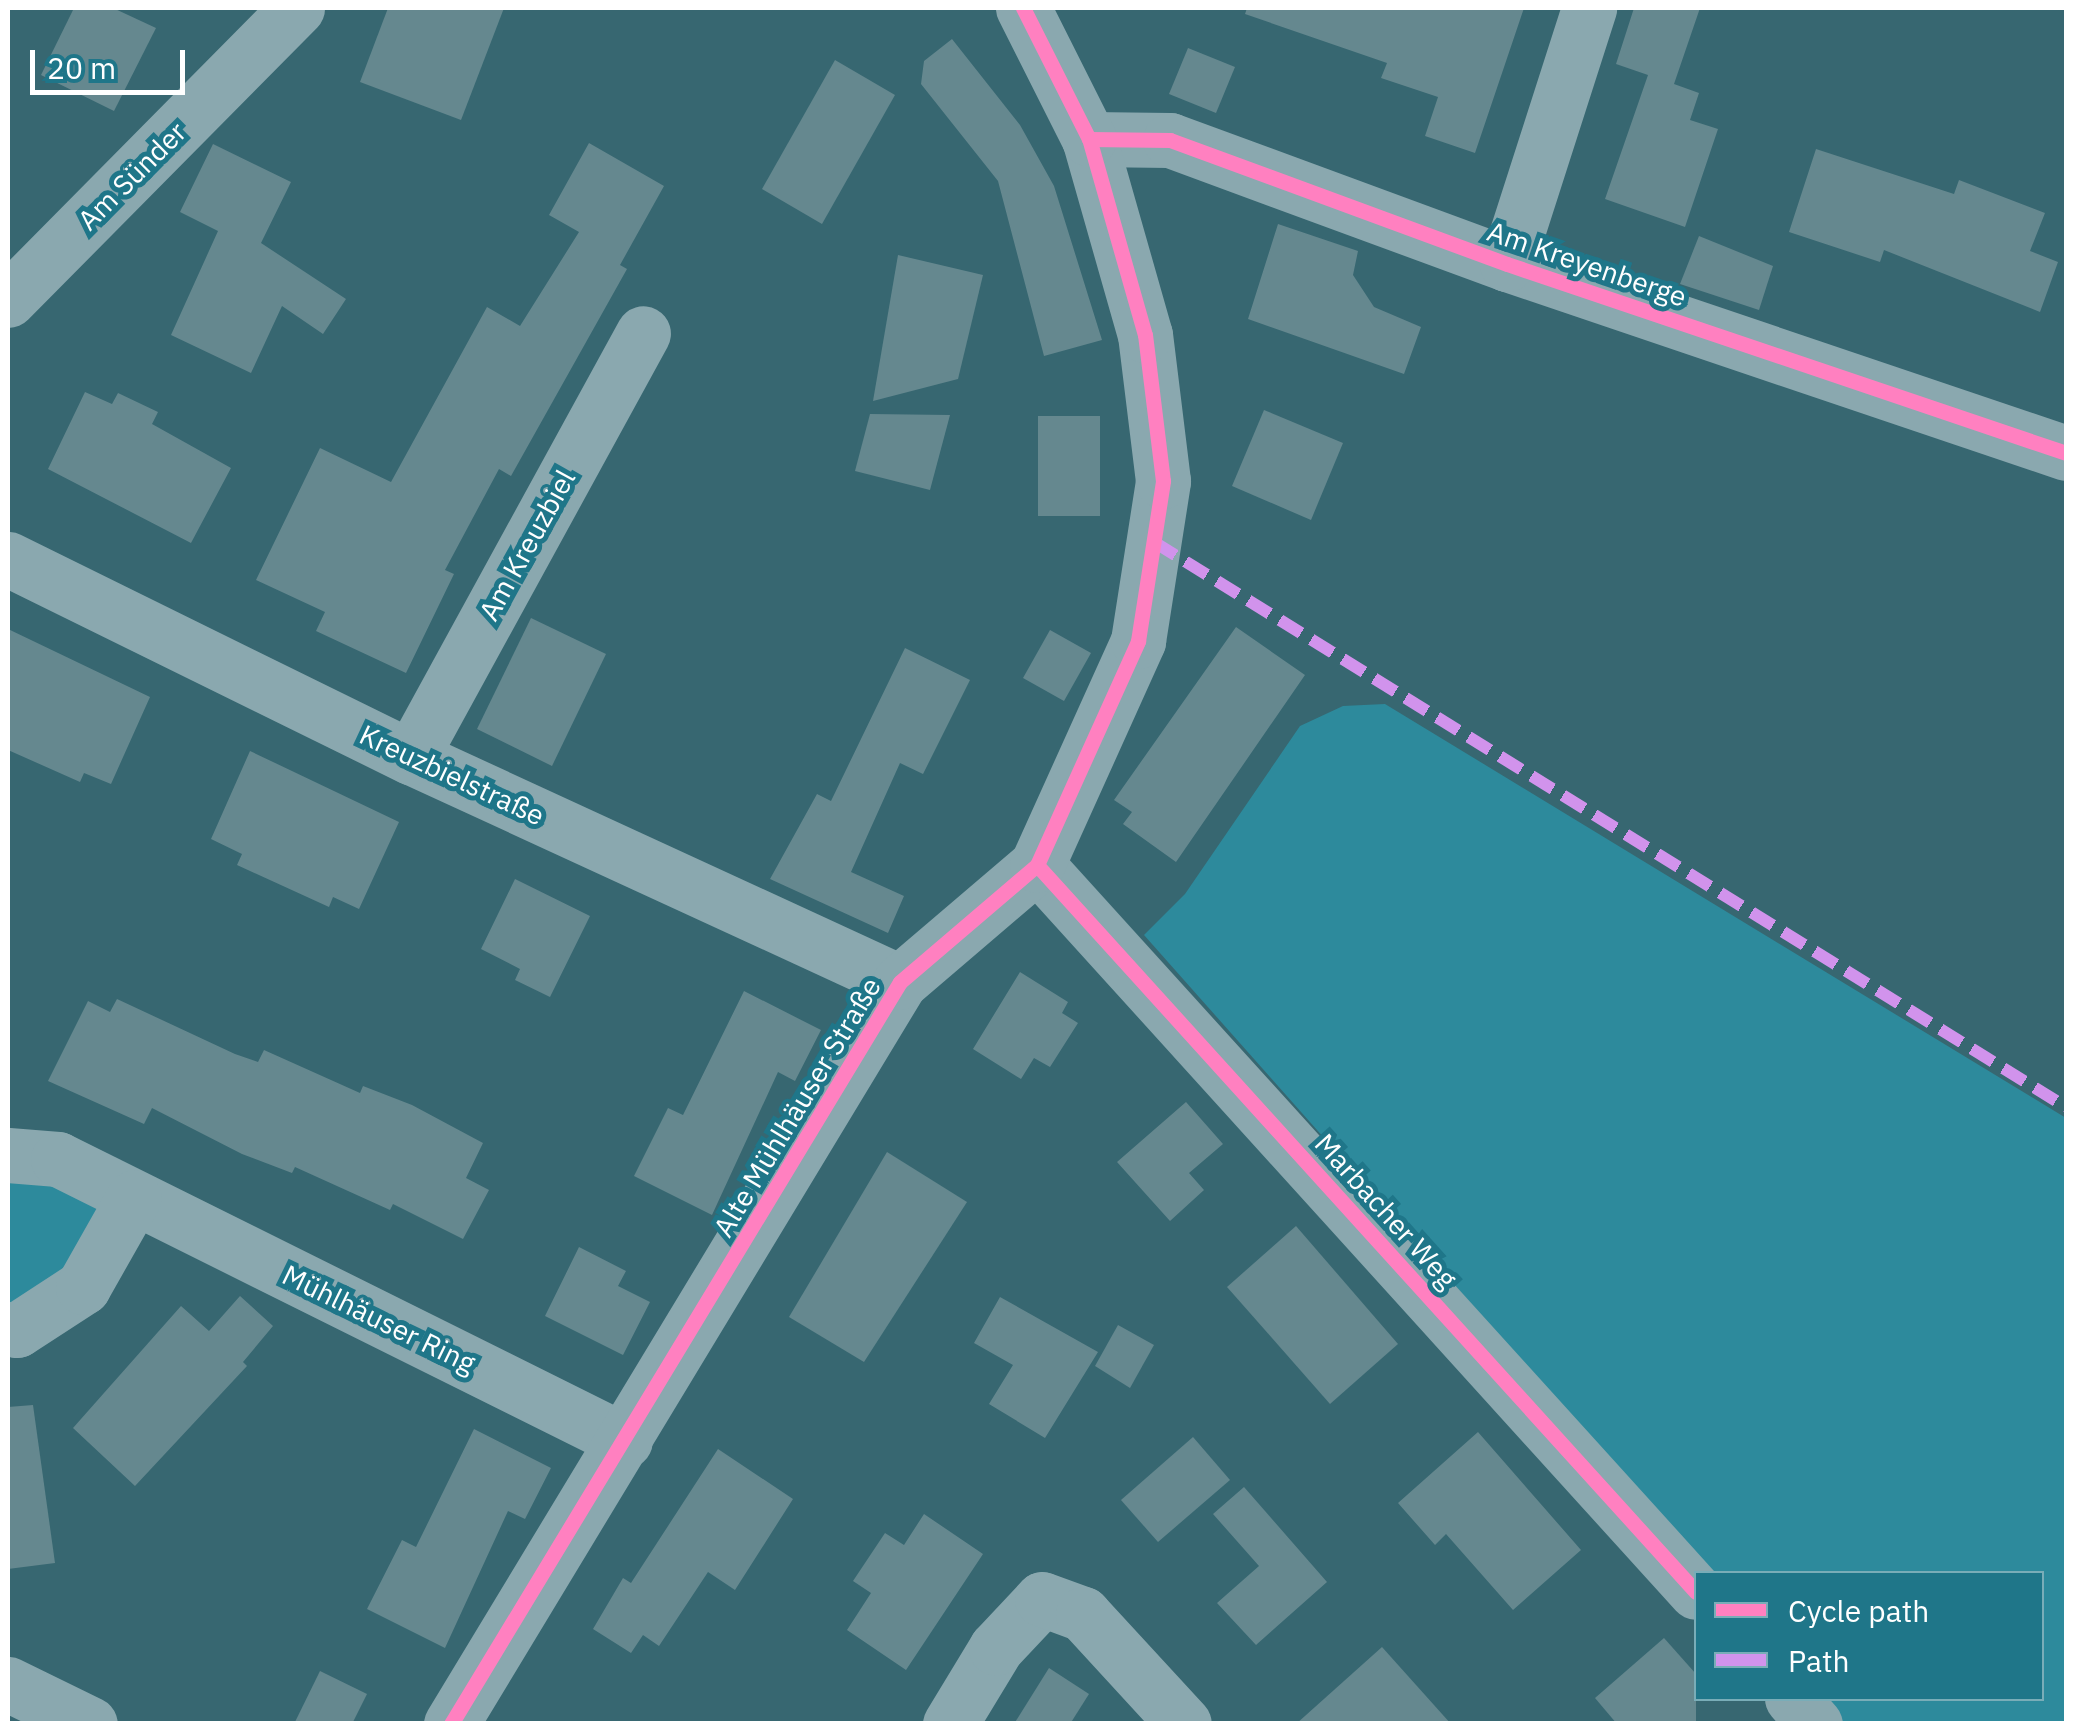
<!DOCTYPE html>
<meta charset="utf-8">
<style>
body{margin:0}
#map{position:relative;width:2074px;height:1731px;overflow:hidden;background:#376771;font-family:"IBM Plex Sans",sans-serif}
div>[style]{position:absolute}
.green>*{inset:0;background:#2d8a9c}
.building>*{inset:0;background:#65888f}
.minor>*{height:55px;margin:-27.5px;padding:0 27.5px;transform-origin:27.5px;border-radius:27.5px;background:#8aa8af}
.quiet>*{height:12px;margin-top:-6px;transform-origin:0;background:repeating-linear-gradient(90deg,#d193ec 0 25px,transparent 0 37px)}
.cycleway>*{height:15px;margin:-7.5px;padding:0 7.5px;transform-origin:7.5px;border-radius:7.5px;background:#ff80c0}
span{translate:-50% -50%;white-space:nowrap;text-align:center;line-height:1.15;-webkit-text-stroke:10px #1f7689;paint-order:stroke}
.street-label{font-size:28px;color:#fff}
.frame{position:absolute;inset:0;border:10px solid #fff;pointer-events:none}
.legend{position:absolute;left:1694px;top:1571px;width:350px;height:130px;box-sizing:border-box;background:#1f7689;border:2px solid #79adb8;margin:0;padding:12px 18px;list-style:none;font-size:30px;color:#fff}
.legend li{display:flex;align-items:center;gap:20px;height:50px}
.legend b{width:50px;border:2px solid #79adb8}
.scale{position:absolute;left:30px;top:50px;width:155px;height:45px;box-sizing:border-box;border:5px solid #fff;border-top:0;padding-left:12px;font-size:30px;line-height:35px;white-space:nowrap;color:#fff;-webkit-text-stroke:8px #1f7689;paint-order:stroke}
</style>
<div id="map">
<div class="green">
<div style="clip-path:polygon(1385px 704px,2066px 1118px,2066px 1723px,1842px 1723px,1820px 1699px,2042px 1698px,2042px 1574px,1710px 1573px,1144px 935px,1185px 894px,1300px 726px,1343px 706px)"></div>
<div style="clip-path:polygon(8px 1170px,26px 1171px,99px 1210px,76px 1266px,8px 1310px)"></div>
</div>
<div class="building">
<div style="clip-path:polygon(74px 8px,113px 8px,156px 28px,114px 111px,41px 75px)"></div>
<div style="clip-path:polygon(388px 8px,504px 8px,461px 120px,360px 82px)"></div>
<div style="clip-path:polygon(1247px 8px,1524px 8px,1475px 153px,1425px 136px,1438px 97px,1381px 78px,1387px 63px,1245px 14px)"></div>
<div style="clip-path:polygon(1634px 8px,1700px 8px,1674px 84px,1699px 93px,1690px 120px,1718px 129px,1685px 227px,1605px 199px,1648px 75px,1616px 64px)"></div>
<div style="clip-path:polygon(952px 39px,1020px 125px,1054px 186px,1102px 340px,1044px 356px,998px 181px,921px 84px,924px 61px)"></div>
<div style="clip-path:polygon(1188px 48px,1235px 67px,1216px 113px,1169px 94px)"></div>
<div style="clip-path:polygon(835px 60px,895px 95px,822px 224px,762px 189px)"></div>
<div style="clip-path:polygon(589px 143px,664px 186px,620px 265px,627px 269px,511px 476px,499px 469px,445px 570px,454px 574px,406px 673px,316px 631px,325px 612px,256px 580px,320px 448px,391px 482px,487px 307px,520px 326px,579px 232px,549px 215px)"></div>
<div style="clip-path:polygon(213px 144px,291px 182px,261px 243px,346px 299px,323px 334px,282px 306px,251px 373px,171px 335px,218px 231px,180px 212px)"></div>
<div style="clip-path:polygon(1816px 149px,1954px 194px,1959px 180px,2045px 213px,2030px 251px,2058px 262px,2040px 312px,1884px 250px,1880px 262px,1789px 232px)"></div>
<div style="clip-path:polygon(1278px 224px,1358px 251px,1353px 275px,1374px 307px,1421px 327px,1404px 374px,1248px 319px)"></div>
<div style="clip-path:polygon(1699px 236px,1773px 266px,1759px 310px,1680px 284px)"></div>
<div style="clip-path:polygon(898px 255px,983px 275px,958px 379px,873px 401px)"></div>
<div style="clip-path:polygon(85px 392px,112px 404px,118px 393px,158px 412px,152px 424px,231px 468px,191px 543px,48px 469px)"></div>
<div style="clip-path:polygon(1264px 410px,1343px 443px,1311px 520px,1232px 486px)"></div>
<div style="clip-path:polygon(870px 414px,950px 415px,930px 490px,855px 471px)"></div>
<div style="clip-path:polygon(1038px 416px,1100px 416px,1100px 516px,1038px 516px)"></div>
<div style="clip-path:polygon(531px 618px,606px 654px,552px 766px,477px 729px)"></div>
<div style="clip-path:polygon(1236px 627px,1305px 675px,1176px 862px,1123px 824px,1132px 812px,1114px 800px)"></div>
<div style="clip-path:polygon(8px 629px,150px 697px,111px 784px,84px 773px,80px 782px,8px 750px)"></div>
<div style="clip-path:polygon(1050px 630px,1091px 653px,1064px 701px,1023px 678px)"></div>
<div style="clip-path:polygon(905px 648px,970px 680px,923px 774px,900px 763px,851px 872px,904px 896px,888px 933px,770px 879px,817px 794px,831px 801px)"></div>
<div style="clip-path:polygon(250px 751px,399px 822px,359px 909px,333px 897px,329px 907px,237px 865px,242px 854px,211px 839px)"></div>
<div style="clip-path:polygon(515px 879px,590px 916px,550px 997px,515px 980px,520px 969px,481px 949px)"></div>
<div style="clip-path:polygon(1020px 972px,1068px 1002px,1062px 1013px,1078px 1023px,1050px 1067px,1034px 1058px,1021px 1079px,973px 1049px)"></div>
<div style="clip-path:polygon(744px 991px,821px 1030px,795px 1081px,778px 1072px,712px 1215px,634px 1176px,668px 1108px,683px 1115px)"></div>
<div style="clip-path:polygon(117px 999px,235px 1054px,258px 1062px,264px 1050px,360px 1093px,363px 1086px,412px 1105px,483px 1143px,466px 1178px,489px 1190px,463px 1239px,393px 1204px,390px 1210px,295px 1167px,292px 1173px,242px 1154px,152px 1108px,144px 1124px,48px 1081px,88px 1001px,110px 1012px)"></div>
<div style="clip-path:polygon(1186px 1102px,1223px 1144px,1189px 1173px,1204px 1190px,1170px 1221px,1117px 1162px)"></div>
<div style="clip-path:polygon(887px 1152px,967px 1202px,864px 1362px,789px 1317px)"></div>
<div style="clip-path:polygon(1296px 1226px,1398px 1344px,1330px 1404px,1227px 1287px)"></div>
<div style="clip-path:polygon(579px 1247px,626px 1271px,618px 1286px,650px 1302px,623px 1355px,545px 1316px)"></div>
<div style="clip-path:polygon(240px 1296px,273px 1326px,243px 1362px,247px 1366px,135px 1486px,73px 1428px,181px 1306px,209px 1331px)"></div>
<div style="clip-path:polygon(1000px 1297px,1098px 1352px,1045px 1438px,989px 1404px,1013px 1365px,974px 1343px)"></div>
<div style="clip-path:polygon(1118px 1325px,1154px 1345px,1130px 1388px,1095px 1366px)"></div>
<div style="clip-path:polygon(33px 1405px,55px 1563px,8px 1569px,8px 1407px)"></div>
<div style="clip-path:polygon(474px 1429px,551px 1468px,525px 1519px,508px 1511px,445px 1648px,367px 1609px,402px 1540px,416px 1547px)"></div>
<div style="clip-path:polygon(1478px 1432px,1581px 1550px,1513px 1610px,1446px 1534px,1435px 1545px,1398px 1503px)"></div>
<div style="clip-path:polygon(1193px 1437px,1230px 1480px,1158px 1542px,1121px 1500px)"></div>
<div style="clip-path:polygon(718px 1449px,793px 1499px,735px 1590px,708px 1572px,659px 1646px,643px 1635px,631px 1653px,593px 1629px,623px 1578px,631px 1583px)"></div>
<div style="clip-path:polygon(1244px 1487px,1327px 1582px,1256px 1645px,1217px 1603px,1259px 1566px,1213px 1514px)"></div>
<div style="clip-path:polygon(924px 1514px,983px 1554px,906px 1670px,847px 1630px,871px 1593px,853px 1581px,885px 1533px,904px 1545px)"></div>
<div style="clip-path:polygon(1664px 1638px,1696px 1674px,1696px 1724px,1617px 1724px,1595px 1698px)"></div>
<div style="clip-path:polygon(1382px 1647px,1451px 1724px,1296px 1724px)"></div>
<div style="clip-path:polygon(1049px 1668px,1089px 1694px,1070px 1724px,1014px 1724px)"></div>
<div style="clip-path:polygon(320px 1671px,367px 1694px,352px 1724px,294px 1724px)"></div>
</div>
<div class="minor">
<div style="left:1089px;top:139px;width:81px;rotate:0.7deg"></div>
<div style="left:1170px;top:140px;width:359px;rotate:20.2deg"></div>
<div style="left:1507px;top:264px;width:590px;rotate:18.68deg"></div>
<div style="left:1507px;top:264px;width:269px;rotate:-72.2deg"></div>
<div style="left:8px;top:300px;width:411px;rotate:-45.3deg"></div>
<div style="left:8px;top:559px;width:449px;rotate:26.2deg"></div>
<div style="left:411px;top:757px;width:538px;rotate:24.71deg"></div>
<div style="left:411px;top:757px;width:483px;rotate:-61.3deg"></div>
<div style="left:1037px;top:865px;width:981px;rotate:47.81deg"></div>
<div style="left:8px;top:1155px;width:50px;rotate:4.6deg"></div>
<div style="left:58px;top:1159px;width:633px;rotate:26.44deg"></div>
<div style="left:8px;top:1329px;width:9px;rotate:6deg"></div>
<div style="left:17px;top:1330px;width:79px;rotate:-33.1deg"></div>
<div style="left:83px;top:1287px;width:103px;rotate:-60.5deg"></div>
<div style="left:8px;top:1684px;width:91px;rotate:26deg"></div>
<div style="left:1792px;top:1698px;width:35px;rotate:49deg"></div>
<div style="left:451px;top:1724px;width:867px;rotate:-58.82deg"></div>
<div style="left:900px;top:982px;width:180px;rotate:-40.5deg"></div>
<div style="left:1037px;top:865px;width:246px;rotate:-65.7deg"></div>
<div style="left:1138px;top:641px;width:162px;rotate:-81.1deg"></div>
<div style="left:1163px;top:481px;width:147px;rotate:-97deg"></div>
<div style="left:1145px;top:335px;width:204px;rotate:-105.9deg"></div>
<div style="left:1089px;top:139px;width:147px;rotate:-116.7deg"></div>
<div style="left:950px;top:1724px;width:89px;rotate:-58.8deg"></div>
<div style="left:996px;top:1648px;width:67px;rotate:-46.8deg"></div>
<div style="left:1042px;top:1599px;width:44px;rotate:20.1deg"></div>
<div style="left:1083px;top:1614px;width:149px;rotate:47.4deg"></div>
</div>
<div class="quiet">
<div style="left:1154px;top:542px;width:1073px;rotate:31.78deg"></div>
</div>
<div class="cycleway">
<div style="left:1089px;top:139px;width:81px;rotate:0.7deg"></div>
<div style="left:1170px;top:140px;width:359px;rotate:20.2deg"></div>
<div style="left:1507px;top:264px;width:590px;rotate:18.68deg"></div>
<div style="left:1037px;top:865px;width:981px;rotate:47.81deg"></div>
<div style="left:451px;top:1724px;width:867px;rotate:-58.82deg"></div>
<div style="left:900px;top:982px;width:180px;rotate:-40.5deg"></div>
<div style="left:1037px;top:865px;width:246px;rotate:-65.7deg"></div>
<div style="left:1138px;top:641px;width:162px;rotate:-81.1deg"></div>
<div style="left:1163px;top:481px;width:147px;rotate:-97deg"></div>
<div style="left:1145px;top:335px;width:204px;rotate:-105.9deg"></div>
<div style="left:1089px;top:139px;width:147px;rotate:-116.7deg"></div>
</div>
<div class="street-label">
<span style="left:132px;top:176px;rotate:-45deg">Am Sünder</span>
<span style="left:1587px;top:264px;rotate:19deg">Am Kreyenberge</span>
<span style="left:527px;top:545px;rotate:-61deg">Am Kreuzbiel</span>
<span style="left:452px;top:775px;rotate:25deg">Kreuzbielstraße</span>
<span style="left:797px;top:1107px;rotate:-59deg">Alte Mühlhäuser Straße</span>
<span style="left:1386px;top:1211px;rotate:48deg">Marbacher Weg</span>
<span style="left:379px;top:1319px;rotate:26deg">Mühlhäuser Ring</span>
</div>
<div class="frame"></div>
<ul class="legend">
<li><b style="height:12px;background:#ff80c0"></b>Cycle path</li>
<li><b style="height:12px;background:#d193ec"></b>Path</li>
</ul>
<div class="scale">20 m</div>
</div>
